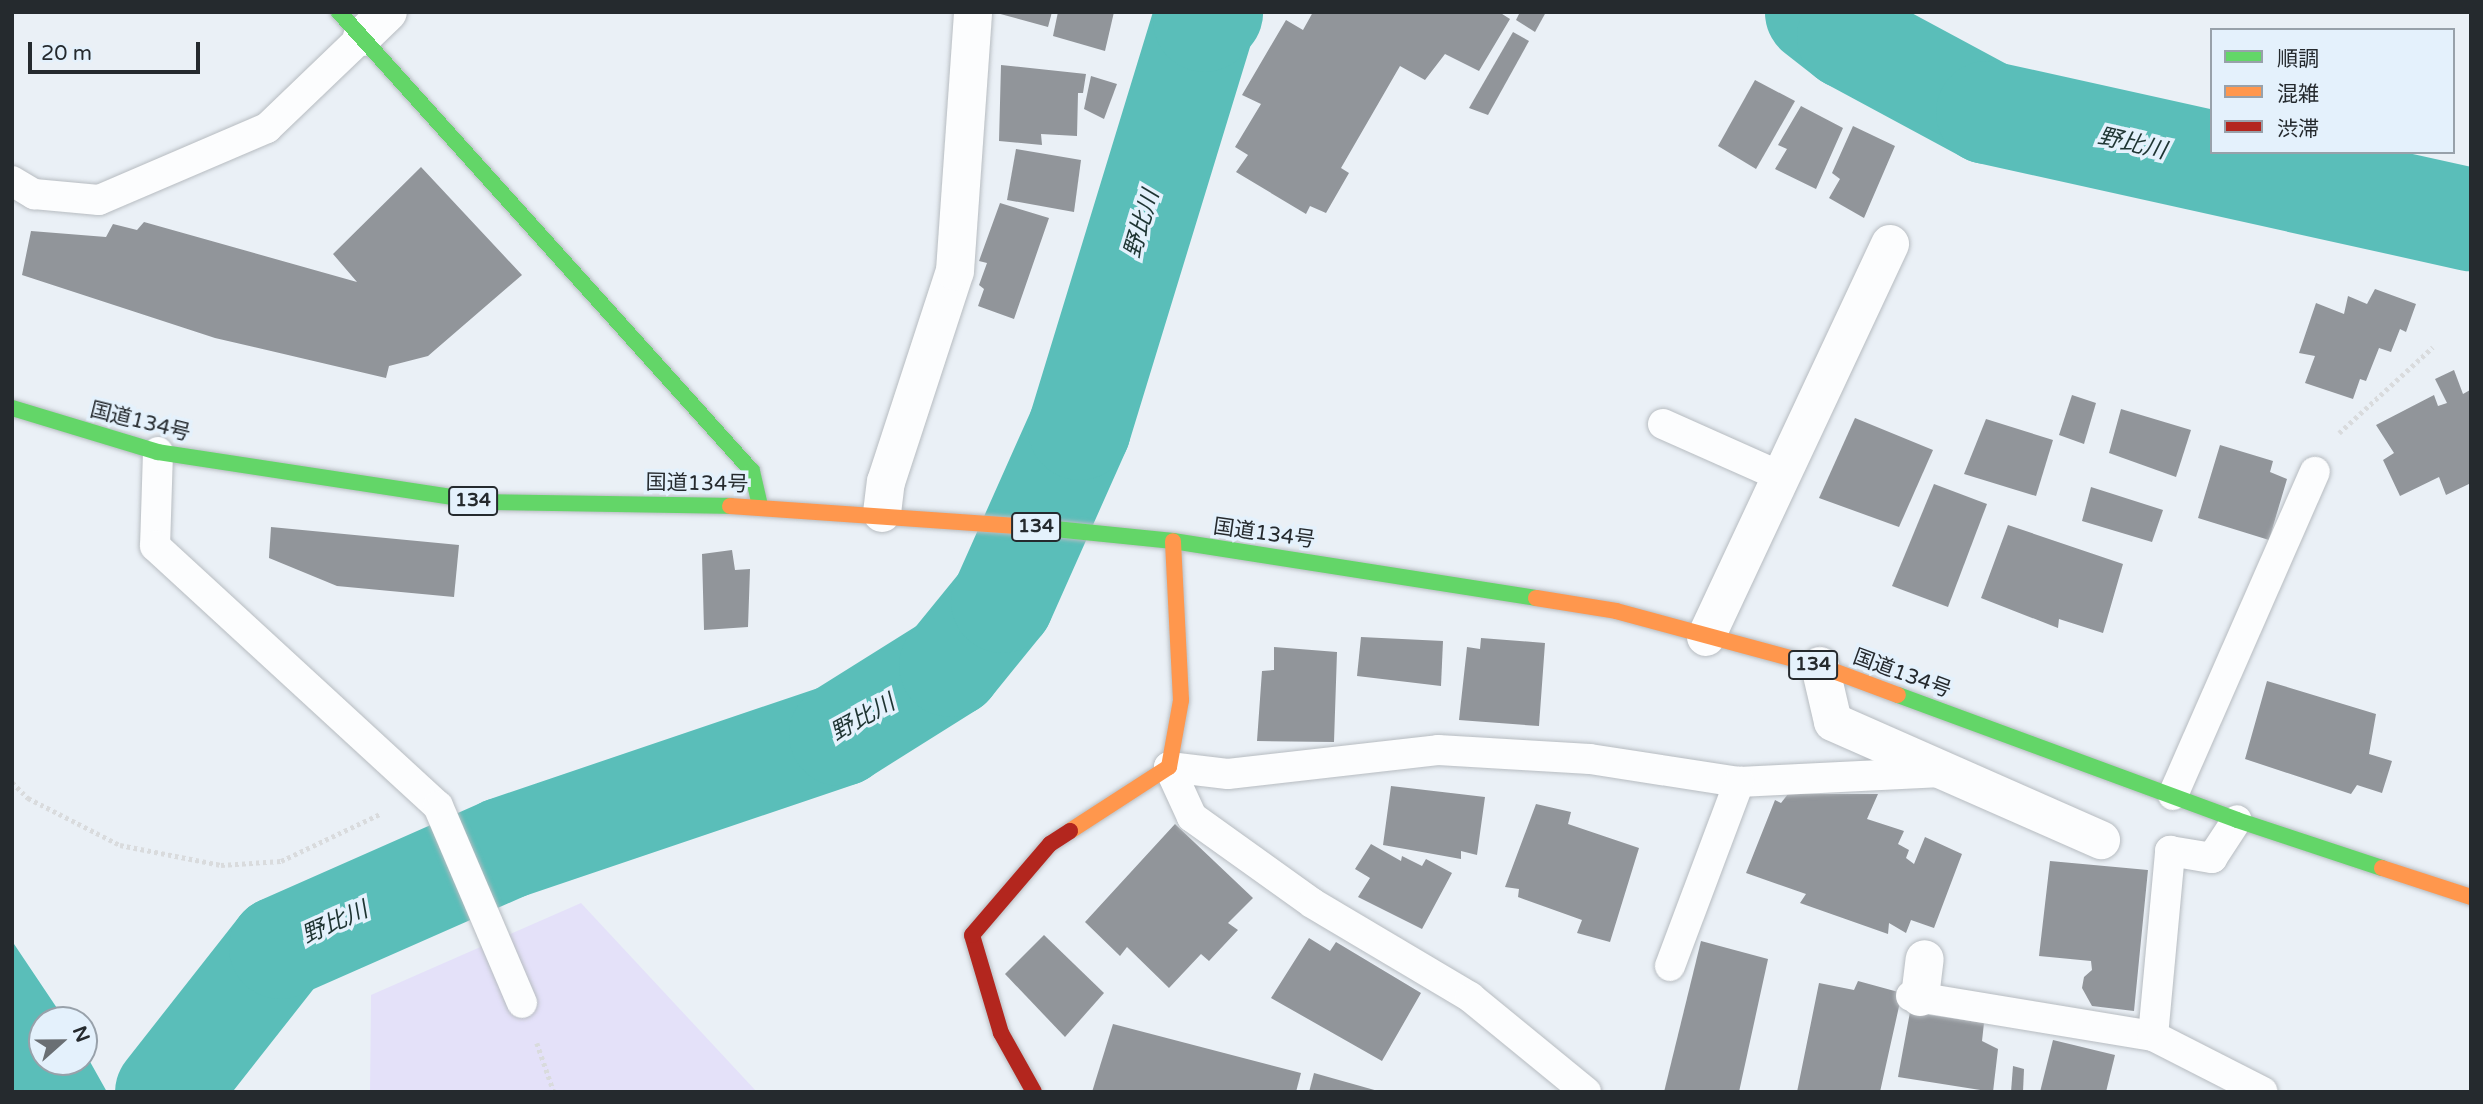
<!DOCTYPE html>
<meta charset="utf-8">
<style>
body{margin:0}
#map{position:relative;width:2483px;height:1104px;overflow:hidden;background:#eaf0f6;font-family:"Varela Round","Noto Sans JP",sans-serif}
div>[style]{position:absolute}
.green>*{inset:0;background:#e4e1f9}
.water>*{inset:0;background:#5abeb9}
.river>*{height:103px;margin:-51.5px;padding:0 51.5px;transform-origin:51.5px;border-radius:51.5px;background:#5abeb9}
.building>*{inset:0;background:#91959a}
.path>*{height:4.5px;margin-top:-2.25px;transform-origin:0;background:repeating-linear-gradient(90deg,#d9dbdd 0 3.5px,transparent 0 7px)}
.roads{filter:drop-shadow(0 0 2px #b7bcc1) drop-shadow(0 0 2px #b7bcc1)}
.lane>*{height:30px;margin:-15px;padding:0 15px;transform-origin:15px;border-radius:15px;background:#fcfdfe}
.street>*{height:38px;margin:-19px;padding:0 19px;transform-origin:19px;border-radius:19px;background:#fcfdfe}
.fast>*{height:16px;margin:-8px;padding:0 8px;transform-origin:8px;border-radius:8px;background:#63d668}
.slow>*{height:16px;margin:-8px;padding:0 8px;transform-origin:8px;border-radius:8px;background:#ff974d}
.jam>*{height:16px;margin:-8px;padding:0 8px;transform-origin:8px;border-radius:8px;background:#b3261e}
span{translate:-50% -50%;white-space:nowrap;text-align:center;line-height:1.15;-webkit-text-stroke:7px #e4f1fc;paint-order:stroke}
.shield-label span{padding:2px 5px;background:#e4f1fc;border:2px solid;border-radius:5px;-webkit-text-stroke-width:0}
.shield-label{font-size:19px;color:#252a2e;font-weight:700}
.street-label{font-size:21px;color:#252a2e}
.water-label{font-size:23px;color:#1e3432;font-style:italic}
.frame{position:absolute;inset:0;border:14px solid #252a2e;pointer-events:none}
.legend{position:absolute;left:2210px;top:28px;width:245px;height:126px;box-sizing:border-box;background:#e4f1fc;border:2px solid #98a1aa;margin:0;padding:9px 12px;list-style:none;font-size:21px;color:#252a2e}
.legend li{display:flex;align-items:center;gap:14px;height:35px}
.legend b{width:35px;border:2px solid #98a1aa}
.north{position:absolute;left:28px;top:1006px;width:70px;height:70px;box-sizing:border-box;background:#e4f1fc;border:2px solid #98a1aa;border-radius:50%;rotate:69deg;font-size:19px;font-weight:700;line-height:28px;text-align:center;color:#252a2e}
.north::after{content:'';display:block;margin:auto;width:24px;height:32px;background:#6a6f74;clip-path:polygon(50% 0,100% 100%,50% 72%,0 100%)}
.scale{position:absolute;left:28px;top:42px;width:172px;height:32px;box-sizing:border-box;border:4px solid #252a2e;border-top:0;padding-left:9px;font-size:21px;line-height:24px;white-space:nowrap;color:#252a2e;-webkit-text-stroke:5px #e4f1fc;paint-order:stroke}
</style>
<div id="map">
<div class="green">
<div style="clip-path:polygon(581px 903px,757px 1092px,370px 1092px,371px 995px)"></div>
</div>
<div class="water">
<div style="clip-path:polygon(12px 941px,65px 1020px,42px 1020px,42px 1062px,84px 1062px,84px 1051px,107px 1092px,12px 1092px)"></div>
</div>
<div class="river">
<div style="left:1816px;top:12px;width:41px;rotate:38deg"></div>
<div style="left:1848px;top:37px;width:158px;rotate:28.3deg"></div>
<div style="left:1987px;top:112px;width:496px;rotate:12.5deg"></div>
<div style="left:166px;top:1092px;width:184px;rotate:-51.8deg"></div>
<div style="left:280px;top:947px;width:245px;rotate:-23.8deg"></div>
<div style="left:504px;top:848px;width:355px;rotate:-18.7deg"></div>
<div style="left:840px;top:734px;width:130px;rotate:-32.1deg"></div>
<div style="left:950px;top:665px;width:82px;rotate:-50.9deg"></div>
<div style="left:1002px;top:601px;width:189px;rotate:-66deg"></div>
<div style="left:1079px;top:428px;width:427px;rotate:-73deg"></div>
<div style="left:1204px;top:20px;width:11px;rotate:-49deg"></div>
</div>
<div class="building">
<div style="clip-path:polygon(993px 12px,1052px 12px,1048px 27px)"></div>
<div style="clip-path:polygon(1058px 12px,1114px 12px,1105px 51px,1053px 36px)"></div>
<div style="clip-path:polygon(1313px 12px,1499px 12px,1510px 19px,1479px 71px,1445px 54px,1425px 80px,1400px 66px,1341px 168px,1349px 173px,1326px 213px,1310px 206px,1306px 214px,1236px 172px,1248px 155px,1235px 147px,1261px 104px,1242px 95px,1286px 20px,1303px 30px)"></div>
<div style="clip-path:polygon(1520px 12px,1546px 12px,1535px 32px,1516px 20px)"></div>
<div style="clip-path:polygon(1513px 32px,1529px 41px,1488px 115px,1469px 108px)"></div>
<div style="clip-path:polygon(1001px 65px,1086px 74px,1083px 93px,1078px 93px,1077px 136px,1041px 134px,1042px 145px,999px 141px)"></div>
<div style="clip-path:polygon(1091px 76px,1117px 84px,1104px 119px,1084px 109px)"></div>
<div style="clip-path:polygon(1755px 80px,1795px 101px,1756px 169px,1718px 146px)"></div>
<div style="clip-path:polygon(1801px 106px,1843px 128px,1816px 189px,1775px 169px,1787px 149px,1778px 145px)"></div>
<div style="clip-path:polygon(1853px 126px,1895px 146px,1864px 218px,1829px 198px,1840px 179px,1832px 173px)"></div>
<div style="clip-path:polygon(1016px 149px,1081px 160px,1074px 212px,1007px 200px)"></div>
<div style="clip-path:polygon(421px 167px,522px 275px,428px 356px,389px 366px,386px 378px,215px 338px,22px 275px,31px 231px,106px 237px,113px 224px,137px 230px,144px 222px,357px 282px,333px 254px)"></div>
<div style="clip-path:polygon(1000px 203px,1049px 218px,1014px 319px,978px 306px,984px 289px,979px 285px,987px 263px,979px 261px)"></div>
<div style="clip-path:polygon(2375px 289px,2416px 304px,2406px 332px,2400px 329px,2391px 352px,2379px 348px,2366px 381px,2360px 379px,2353px 399px,2305px 383px,2315px 356px,2299px 353px,2316px 303px,2344px 314px,2348px 296px,2367px 304px)"></div>
<div style="clip-path:polygon(2454px 370px,2463px 394px,2470px 390px,2471px 483px,2446px 495px,2439px 477px,2400px 496px,2383px 460px,2394px 453px,2376px 425px,2434px 395px,2438px 406px,2447px 403px,2435px 379px)"></div>
<div style="clip-path:polygon(2072px 395px,2096px 403px,2084px 444px,2059px 435px)"></div>
<div style="clip-path:polygon(2121px 409px,2191px 430px,2176px 477px,2109px 453px)"></div>
<div style="clip-path:polygon(1855px 418px,1933px 450px,1899px 527px,1819px 498px)"></div>
<div style="clip-path:polygon(1986px 419px,2053px 440px,2036px 496px,1964px 474px)"></div>
<div style="clip-path:polygon(2220px 445px,2273px 461px,2270px 472px,2287px 479px,2269px 540px,2198px 518px)"></div>
<div style="clip-path:polygon(1934px 484px,1987px 504px,1948px 607px,1892px 586px)"></div>
<div style="clip-path:polygon(2091px 487px,2163px 510px,2152px 542px,2082px 521px)"></div>
<div style="clip-path:polygon(2008px 525px,2123px 564px,2103px 633px,2059px 619px,2058px 628px,1981px 598px)"></div>
<div style="clip-path:polygon(271px 527px,459px 545px,454px 597px,337px 586px,269px 558px)"></div>
<div style="clip-path:polygon(732px 550px,735px 570px,750px 569px,748px 627px,704px 630px,702px 554px)"></div>
<div style="clip-path:polygon(1361px 637px,1443px 641px,1441px 686px,1357px 676px)"></div>
<div style="clip-path:polygon(1481px 638px,1545px 643px,1539px 726px,1459px 720px,1467px 647px,1480px 649px)"></div>
<div style="clip-path:polygon(1274px 647px,1337px 652px,1334px 742px,1257px 741px,1262px 671px,1274px 670px)"></div>
<div style="clip-path:polygon(2267px 681px,2376px 714px,2369px 754px,2392px 761px,2382px 793px,2357px 785px,2351px 794px,2245px 759px)"></div>
<div style="clip-path:polygon(1391px 786px,1485px 797px,1477px 855px,1461px 851px,1461px 859px,1383px 845px)"></div>
<div style="clip-path:polygon(1788px 794px,1878px 794px,1867px 819px,1904px 831px,1898px 844px,1909px 850px,1906px 858px,1914px 864px,1925px 837px,1962px 854px,1934px 928px,1911px 920px,1906px 933px,1889px 923px,1888px 934px,1800px 903px,1806px 894px,1746px 873px,1775px 800px,1781px 803px)"></div>
<div style="clip-path:polygon(1536px 804px,1571px 812px,1568px 824px,1639px 848px,1610px 942px,1577px 933px,1582px 920px,1518px 897px,1519px 889px,1505px 887px)"></div>
<div style="clip-path:polygon(1175px 824px,1253px 898px,1228px 923px,1238px 930px,1209px 961px,1201px 954px,1169px 988px,1127px 947px,1120px 956px,1085px 922px)"></div>
<div style="clip-path:polygon(1371px 844px,1401px 861px,1402px 856px,1422px 866px,1426px 859px,1452px 873px,1422px 929px,1358px 897px,1370px 878px,1355px 869px)"></div>
<div style="clip-path:polygon(2050px 861px,2148px 870px,2134px 1011px,2092px 1006px,2082px 988px,2084px 977px,2092px 970px,2091px 961px,2039px 956px)"></div>
<div style="clip-path:polygon(1044px 935px,1104px 993px,1065px 1037px,1005px 974px)"></div>
<div style="clip-path:polygon(1309px 938px,1330px 951px,1336px 942px,1421px 993px,1382px 1061px,1271px 998px)"></div>
<div style="clip-path:polygon(1701px 941px,1768px 959px,1739px 1092px,1664px 1092px)"></div>
<div style="clip-path:polygon(1858px 981px,1902px 993px,1880px 1092px,1797px 1092px,1819px 983px,1854px 990px)"></div>
<div style="clip-path:polygon(1910px 1012px,1984px 1023px,1982px 1041px,1998px 1049px,1993px 1092px,1898px 1077px)"></div>
<div style="clip-path:polygon(1113px 1024px,1301px 1073px,1296px 1092px,1092px 1092px)"></div>
<div style="clip-path:polygon(2053px 1040px,2115px 1055px,2106px 1092px,2040px 1092px)"></div>
<div style="clip-path:polygon(2013px 1066px,2024px 1069px,2023px 1092px,2011px 1092px)"></div>
<div style="clip-path:polygon(1314px 1073px,1378px 1091px,1378px 1092px,1309px 1092px)"></div>
</div>
<div class="path">
<div style="left:2339px;top:433px;width:127px;rotate:-42.5deg"></div>
<div style="left:12px;top:782px;width:23px;rotate:45deg"></div>
<div style="left:28px;top:798px;width:103px;rotate:27.1deg"></div>
<div style="left:120px;top:845px;width:103px;rotate:11.2deg"></div>
<div style="left:221px;top:865px;width:60px;rotate:-3.8deg"></div>
<div style="left:281px;top:861px;width:110px;rotate:-25.4deg"></div>
<div style="left:537px;top:1043px;width:52px;rotate:70.9deg"></div>
</div>
<div class="roads">
<div class="lane">
<div style="left:12px;top:181px;width:26px;rotate:31deg"></div>
<div style="left:34px;top:194px;width:65px;rotate:5.3deg"></div>
<div style="left:99px;top:200px;width:183px;rotate:-23.2deg"></div>
<div style="left:267px;top:128px;width:132px;rotate:-43.8deg"></div>
<div style="left:1663px;top:424px;width:130px;rotate:24deg"></div>
<div style="left:158px;top:452px;width:94px;rotate:91.8deg"></div>
<div style="left:155px;top:546px;width:384px;rotate:42.6deg"></div>
<div style="left:438px;top:806px;width:214px;rotate:66.9deg"></div>
<div style="left:1169px;top:767px;width:59px;rotate:6.8deg"></div>
<div style="left:1228px;top:774px;width:211px;rotate:-6.5deg"></div>
<div style="left:1438px;top:750px;width:152px;rotate:3.4deg"></div>
<div style="left:1590px;top:759px;width:151px;rotate:8.8deg"></div>
<div style="left:1739px;top:782px;width:203px;rotate:-2.8deg"></div>
<div style="left:1169px;top:767px;width:55px;rotate:65.3deg"></div>
<div style="left:1192px;top:817px;width:148px;rotate:35.6deg"></div>
<div style="left:1312px;top:903px;width:184px;rotate:30.7deg"></div>
<div style="left:1470px;top:997px;width:150px;rotate:39.3deg"></div>
<div style="left:2173px;top:795px;width:353px;rotate:-66.3deg"></div>
<div style="left:1670px;top:966px;width:197px;rotate:-69.4deg"></div>
<div style="left:1911px;top:996px;width:245px;rotate:9.4deg"></div>
<div style="left:2153px;top:1036px;width:123px;rotate:27deg"></div>
<div style="left:2153px;top:1036px;width:186px;rotate:-84.7deg"></div>
<div style="left:2170px;top:851px;width:43px;rotate:9.5deg"></div>
<div style="left:2212px;top:858px;width:45px;rotate:-56.7deg"></div>
</div>
<div class="street">
<div style="left:362px;top:37px;width:36px;rotate:-44deg"></div>
<div style="left:882px;top:513px;width:31px;rotate:-83deg"></div>
<div style="left:886px;top:482px;width:222px;rotate:-71.9deg"></div>
<div style="left:955px;top:271px;width:260px;rotate:-86deg"></div>
<div style="left:1706px;top:637px;width:434px;rotate:-64.9deg"></div>
<div style="left:1820px;top:666px;width:57px;rotate:76.9deg"></div>
<div style="left:1833px;top:722px;width:293px;rotate:23.8deg"></div>
<div style="left:1920px;top:997px;width:38px;rotate:-83deg"></div>
</div>
<div class="fast">
<div style="left:339px;top:12px;width:617px;rotate:48.02deg"></div>
<div style="left:752px;top:471px;width:36px;rotate:77deg"></div>
<div style="left:12px;top:408px;width:152px;rotate:16.8deg"></div>
<div style="left:158px;top:452px;width:330px;rotate:8.7deg"></div>
<div style="left:484px;top:502px;width:246px;rotate:0.9deg"></div>
<div style="left:1045px;top:528px;width:129px;rotate:5.8deg"></div>
<div style="left:1173px;top:541px;width:367px;rotate:8.9deg"></div>
<div style="left:1898px;top:695px;width:361px;rotate:20.2deg"></div>
<div style="left:2237px;top:820px;width:153px;rotate:18.3deg"></div>
</div>
<div class="slow">
<div style="left:730px;top:506px;width:316px;rotate:4deg"></div>
<div style="left:1536px;top:598px;width:81px;rotate:9.2deg"></div>
<div style="left:1616px;top:611px;width:211px;rotate:15.1deg"></div>
<div style="left:1820px;top:666px;width:83px;rotate:20.4deg"></div>
<div style="left:1070px;top:831px;width:118px;rotate:-32.9deg"></div>
<div style="left:1169px;top:767px;width:68px;rotate:-79.8deg"></div>
<div style="left:1181px;top:700px;width:159px;rotate:-92.9deg"></div>
<div style="left:2382px;top:868px;width:94px;rotate:18deg"></div>
</div>
<div class="jam">
<div style="left:1034px;top:1092px;width:68px;rotate:-119.2deg"></div>
<div style="left:1001px;top:1033px;width:102px;rotate:-106.5deg"></div>
<div style="left:972px;top:935px;width:120px;rotate:-49.4deg"></div>
<div style="left:1050px;top:844px;width:24px;rotate:-33deg"></div>
</div>
</div>
<div class="shield-label">
<span style="left:473px;top:501px">134</span>
<span style="left:1036px;top:527px">134</span>
<span style="left:1813px;top:665px">134</span>
</div>
<div class="street-label">
<span style="left:140px;top:422px;rotate:14deg">国道134号</span>
<span style="left:697px;top:484px;rotate:1deg">国道134号</span>
<span style="left:1264px;top:534px;rotate:8deg">国道134号</span>
<span style="left:1902px;top:674px;rotate:20deg">国道134号</span>
</div>
<div class="water-label">
<span style="left:2132px;top:144px;rotate:13deg">野比川</span>
<span style="left:1142px;top:224px;rotate:-73deg">野比川</span>
<span style="left:863px;top:718px;rotate:-29deg">野比川</span>
<span style="left:335px;top:923px;rotate:-24deg">野比川</span>
</div>
<div class="frame"></div>
<ul class="legend">
<li><b style="height:9px;background:#63d668"></b>順調</li>
<li><b style="height:9px;background:#ff974d"></b>混雑</li>
<li><b style="height:9px;background:#b3261e"></b>渋滞</li>
</ul>
<div class="north">N</div>
<div class="scale">20 m</div>
</div>
